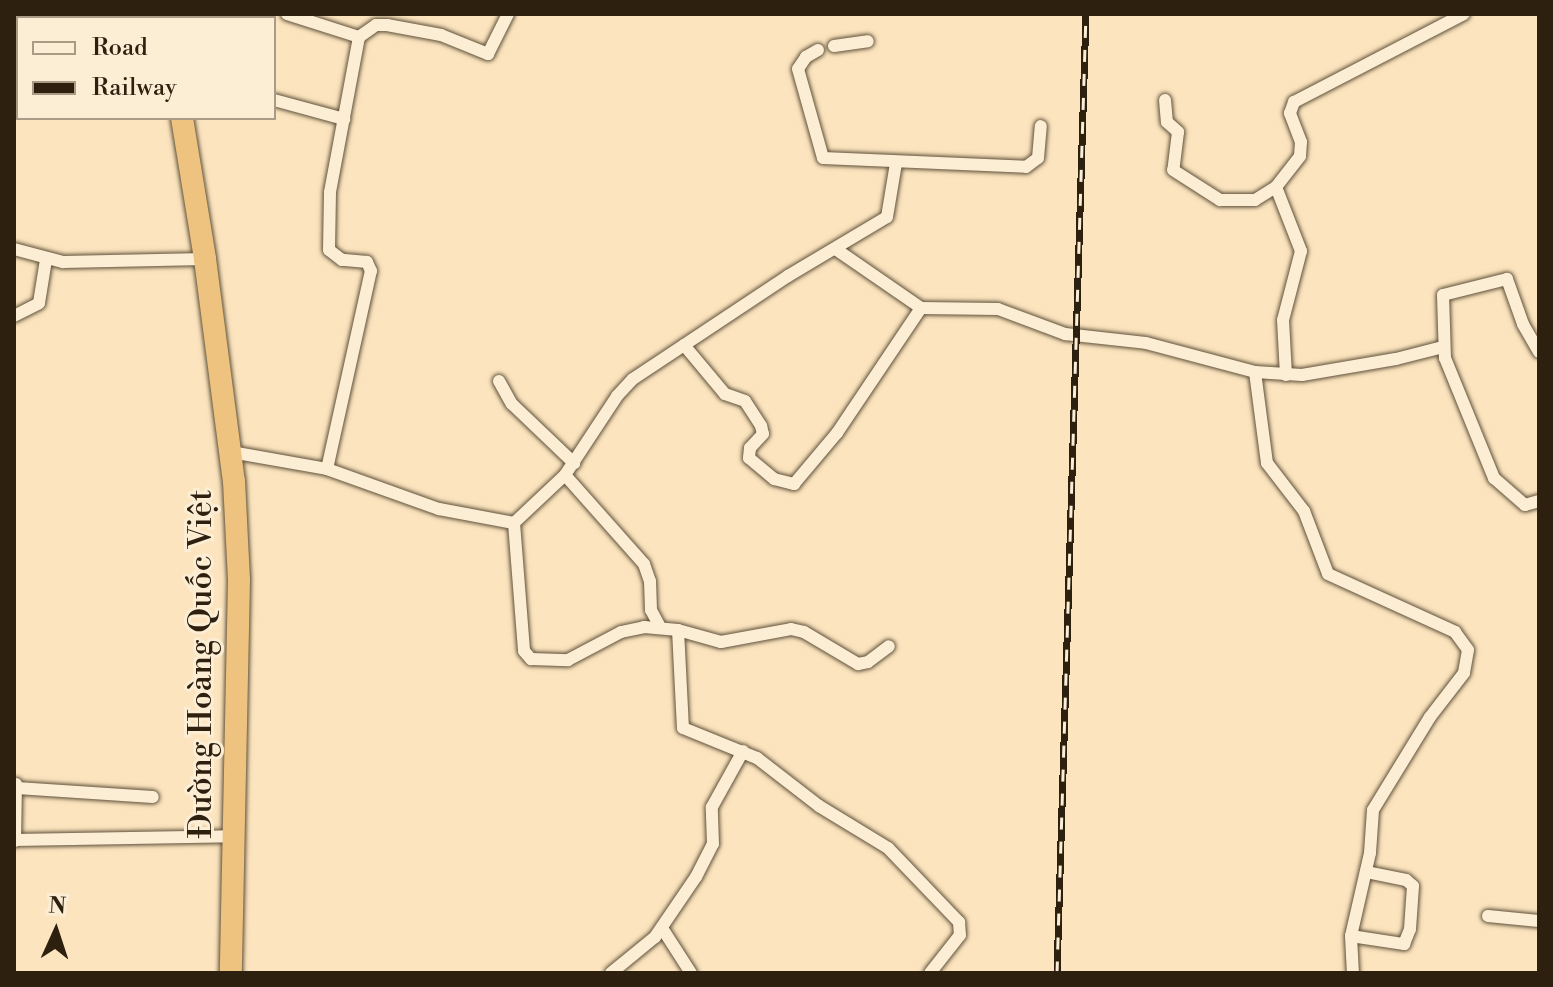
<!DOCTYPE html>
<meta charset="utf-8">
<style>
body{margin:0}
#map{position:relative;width:1553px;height:987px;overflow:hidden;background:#fbe4be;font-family:"Libre Bodoni",serif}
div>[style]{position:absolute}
.roads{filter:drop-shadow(0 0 2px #60513a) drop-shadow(0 0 2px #60513a)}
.street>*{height:12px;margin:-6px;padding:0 6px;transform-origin:6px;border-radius:6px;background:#fcedd5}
.highway>*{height:22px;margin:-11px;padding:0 11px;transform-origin:11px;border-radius:11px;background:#eec27f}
.rail>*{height:7px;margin-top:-3.5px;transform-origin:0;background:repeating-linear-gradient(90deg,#fcedd5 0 12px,#2d200e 0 24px);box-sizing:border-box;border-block:2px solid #2d200e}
span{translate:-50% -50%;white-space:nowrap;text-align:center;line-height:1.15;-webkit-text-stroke:6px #fcedd5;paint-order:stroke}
.street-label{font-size:32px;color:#2d200e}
.frame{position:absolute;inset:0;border:16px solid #2d200e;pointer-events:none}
.legend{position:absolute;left:16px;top:16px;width:260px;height:104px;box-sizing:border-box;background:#fcedd5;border:2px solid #a99b85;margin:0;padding:10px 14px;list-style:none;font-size:24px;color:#2d200e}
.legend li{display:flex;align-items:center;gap:16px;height:40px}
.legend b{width:40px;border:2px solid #a99b85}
.north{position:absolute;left:16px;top:891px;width:80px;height:80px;-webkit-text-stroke:6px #fcedd5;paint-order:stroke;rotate:3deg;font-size:22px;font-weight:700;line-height:32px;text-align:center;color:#2d200e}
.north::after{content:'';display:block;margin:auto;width:28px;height:36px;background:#2d200e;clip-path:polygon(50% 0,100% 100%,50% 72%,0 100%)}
</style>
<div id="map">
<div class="roads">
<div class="street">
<div style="left:287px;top:14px;width:76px;rotate:17.7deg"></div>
<div style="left:834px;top:46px;width:34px;rotate:-8deg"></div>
<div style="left:818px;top:50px;width:14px;rotate:150deg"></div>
<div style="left:806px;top:57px;width:14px;rotate:124deg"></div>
<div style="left:798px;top:69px;width:92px;rotate:74.3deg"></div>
<div style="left:823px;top:158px;width:203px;rotate:2.5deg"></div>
<div style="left:1026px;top:167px;width:15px;rotate:-37deg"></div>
<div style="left:1038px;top:158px;width:32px;rotate:-85deg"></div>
<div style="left:14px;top:72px;width:4px;rotate:-14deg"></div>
<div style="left:274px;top:100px;width:73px;rotate:15.2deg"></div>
<div style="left:1165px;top:100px;width:22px;rotate:85deg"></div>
<div style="left:1167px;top:122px;width:15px;rotate:42deg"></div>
<div style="left:1178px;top:132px;width:38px;rotate:97deg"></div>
<div style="left:1173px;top:170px;width:56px;rotate:32.6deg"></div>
<div style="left:1220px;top:200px;width:35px"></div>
<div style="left:1255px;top:200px;width:25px;rotate:-32deg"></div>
<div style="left:1276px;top:187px;width:39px;rotate:-52deg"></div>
<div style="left:1300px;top:156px;width:14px;rotate:-86deg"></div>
<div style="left:1301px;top:142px;width:31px;rotate:-111deg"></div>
<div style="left:1290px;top:113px;width:12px;rotate:-70deg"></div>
<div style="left:1294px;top:102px;width:191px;rotate:-27.4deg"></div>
<div style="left:1276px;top:187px;width:69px;rotate:68.7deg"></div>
<div style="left:1301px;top:251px;width:71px;rotate:104.6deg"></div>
<div style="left:1283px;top:320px;width:55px;rotate:86.9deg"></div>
<div style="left:14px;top:249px;width:51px;rotate:14.9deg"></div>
<div style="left:63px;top:262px;width:142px;rotate:-1.2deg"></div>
<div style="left:837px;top:250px;width:102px;rotate:34.6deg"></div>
<div style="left:921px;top:308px;width:77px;rotate:0.7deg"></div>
<div style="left:998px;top:309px;width:72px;rotate:20.5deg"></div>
<div style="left:1065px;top:334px;width:81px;rotate:6.3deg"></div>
<div style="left:1146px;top:343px;width:113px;rotate:14.9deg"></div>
<div style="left:1255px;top:372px;width:47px;rotate:3.7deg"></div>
<div style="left:1302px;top:375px;width:95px;rotate:-9.7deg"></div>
<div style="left:1396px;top:359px;width:49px;rotate:-14.3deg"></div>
<div style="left:14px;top:316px;width:28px;rotate:-27deg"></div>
<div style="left:39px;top:303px;width:44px;rotate:-80.8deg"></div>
<div style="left:684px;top:345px;width:64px;rotate:50.1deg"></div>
<div style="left:725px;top:394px;width:21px;rotate:19deg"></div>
<div style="left:745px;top:401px;width:30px;rotate:57deg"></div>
<div style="left:761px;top:426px;width:8px;rotate:76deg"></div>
<div style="left:763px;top:434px;width:19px;rotate:133deg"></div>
<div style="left:750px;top:448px;width:10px;rotate:96deg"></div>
<div style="left:749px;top:458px;width:33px;rotate:40deg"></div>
<div style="left:774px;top:479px;width:21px;rotate:14deg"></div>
<div style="left:794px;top:484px;width:67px;rotate:-49.9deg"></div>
<div style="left:837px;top:433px;width:151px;rotate:-56.1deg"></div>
<div style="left:1539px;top:352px;width:32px;rotate:-120deg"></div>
<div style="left:1523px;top:324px;width:48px;rotate:-109.6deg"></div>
<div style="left:1507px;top:279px;width:66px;rotate:166deg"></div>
<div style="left:1443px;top:295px;width:63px;rotate:88.2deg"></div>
<div style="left:1445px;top:358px;width:130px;rotate:67.8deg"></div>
<div style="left:1494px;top:478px;width:41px;rotate:41.1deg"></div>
<div style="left:1525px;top:505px;width:15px;rotate:-16deg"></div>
<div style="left:1255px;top:372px;width:92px;rotate:82.5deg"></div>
<div style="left:1267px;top:463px;width:61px;rotate:52.4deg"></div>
<div style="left:1304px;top:511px;width:67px;rotate:69.1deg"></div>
<div style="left:1328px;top:574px;width:140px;rotate:24.5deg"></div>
<div style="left:1455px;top:632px;width:22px;rotate:54deg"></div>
<div style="left:1468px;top:650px;width:23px;rotate:100deg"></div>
<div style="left:1464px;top:673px;width:56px;rotate:127.7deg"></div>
<div style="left:1430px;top:717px;width:109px;rotate:121.5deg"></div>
<div style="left:1373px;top:810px;width:43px;rotate:94deg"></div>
<div style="left:1370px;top:853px;width:85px;rotate:102.9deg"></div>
<div style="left:1351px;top:936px;width:37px;rotate:87deg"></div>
<div style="left:499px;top:381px;width:26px;rotate:61deg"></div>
<div style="left:512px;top:404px;width:86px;rotate:43.6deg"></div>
<div style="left:231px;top:452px;width:97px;rotate:10deg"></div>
<div style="left:327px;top:469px;width:119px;rotate:19.7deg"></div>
<div style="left:439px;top:509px;width:76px;rotate:10.6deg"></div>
<div style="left:327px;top:469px;width:203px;rotate:-77.5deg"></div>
<div style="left:371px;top:271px;width:10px;rotate:-114deg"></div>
<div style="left:367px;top:262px;width:25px;rotate:-175deg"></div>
<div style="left:342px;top:260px;width:16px;rotate:-142deg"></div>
<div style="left:329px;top:250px;width:58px;rotate:-89deg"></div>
<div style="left:330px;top:192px;width:158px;rotate:-79.4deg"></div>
<div style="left:359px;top:37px;width:21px;rotate:-35deg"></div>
<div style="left:376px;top:25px;width:11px"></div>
<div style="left:387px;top:25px;width:55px;rotate:10.5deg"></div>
<div style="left:441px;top:35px;width:51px;rotate:22deg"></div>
<div style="left:488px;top:54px;width:45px;rotate:-63.4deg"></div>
<div style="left:565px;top:475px;width:119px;rotate:48.4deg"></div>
<div style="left:644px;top:564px;width:18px;rotate:71deg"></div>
<div style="left:650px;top:581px;width:29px;rotate:88deg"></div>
<div style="left:651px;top:610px;width:19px;rotate:62deg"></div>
<div style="left:514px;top:523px;width:70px;rotate:-43.3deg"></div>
<div style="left:565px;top:475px;width:95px;rotate:-56.6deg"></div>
<div style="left:617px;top:396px;width:23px;rotate:-47deg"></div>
<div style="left:633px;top:379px;width:186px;rotate:-33.6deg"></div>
<div style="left:788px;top:276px;width:115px;rotate:-30.8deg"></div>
<div style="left:887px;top:217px;width:55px;rotate:-80.5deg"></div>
<div style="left:514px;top:523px;width:128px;rotate:85.5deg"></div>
<div style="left:524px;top:651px;width:11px;rotate:49deg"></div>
<div style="left:531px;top:659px;width:37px;rotate:2deg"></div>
<div style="left:568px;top:660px;width:60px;rotate:-27.8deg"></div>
<div style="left:621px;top:632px;width:24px;rotate:-12deg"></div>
<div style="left:644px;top:627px;width:34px;rotate:5deg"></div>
<div style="left:678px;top:630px;width:45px;rotate:15.6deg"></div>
<div style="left:721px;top:642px;width:71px;rotate:-10.5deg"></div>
<div style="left:791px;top:629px;width:13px;rotate:13deg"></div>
<div style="left:804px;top:632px;width:63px;rotate:30.7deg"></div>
<div style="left:858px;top:664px;width:10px;rotate:-11deg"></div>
<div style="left:868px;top:662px;width:26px;rotate:-37deg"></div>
<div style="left:678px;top:630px;width:98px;rotate:87.1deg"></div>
<div style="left:683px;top:728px;width:80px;rotate:22.1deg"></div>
<div style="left:757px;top:758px;width:78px;rotate:37.7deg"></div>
<div style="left:819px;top:806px;width:81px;rotate:31.3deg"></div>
<div style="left:888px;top:848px;width:103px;rotate:46.2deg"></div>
<div style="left:959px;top:922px;width:13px;rotate:86deg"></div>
<div style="left:960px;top:935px;width:48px;rotate:128.3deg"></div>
<div style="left:17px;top:788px;width:136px;rotate:3.8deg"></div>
<div style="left:14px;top:840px;width:219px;rotate:-1deg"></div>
<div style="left:15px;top:841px;width:57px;rotate:-89deg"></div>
<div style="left:1488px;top:916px;width:51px;rotate:5.6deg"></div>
<div style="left:662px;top:928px;width:54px;rotate:57.2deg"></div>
<div style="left:1351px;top:936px;width:54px;rotate:8.6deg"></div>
<div style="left:1404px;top:944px;width:16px;rotate:-68deg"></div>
<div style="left:1410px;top:929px;width:43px;rotate:-86deg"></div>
<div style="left:1413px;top:886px;width:9px;rotate:-139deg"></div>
<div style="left:1406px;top:880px;width:41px;rotate:-168.7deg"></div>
<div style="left:611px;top:973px;width:57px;rotate:-39.3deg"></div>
<div style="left:655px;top:937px;width:73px;rotate:-55.7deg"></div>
<div style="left:696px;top:877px;width:37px;rotate:-63deg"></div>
<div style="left:713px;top:844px;width:37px;rotate:-92deg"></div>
<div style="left:712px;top:807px;width:64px;rotate:-61deg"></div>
</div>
<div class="highway">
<div style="left:165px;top:14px;width:4px;rotate:76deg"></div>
<div style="left:182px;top:118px;width:143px;rotate:80.7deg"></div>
<div style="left:205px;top:259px;width:224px;rotate:82.6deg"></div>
<div style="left:234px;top:481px;width:99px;rotate:87.1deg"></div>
<div style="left:239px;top:580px;width:393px;rotate:91.2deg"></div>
</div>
</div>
<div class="rail">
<div style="left:1057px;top:973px;width:959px;rotate:-88.27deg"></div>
</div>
<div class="street-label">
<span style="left:201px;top:664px;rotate:-90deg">Đường Hoàng Quốc Việt</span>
</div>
<div class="frame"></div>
<ul class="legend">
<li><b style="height:10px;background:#fcedd5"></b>Road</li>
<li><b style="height:10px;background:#2d200e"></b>Railway</li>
</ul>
<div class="north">N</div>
</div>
